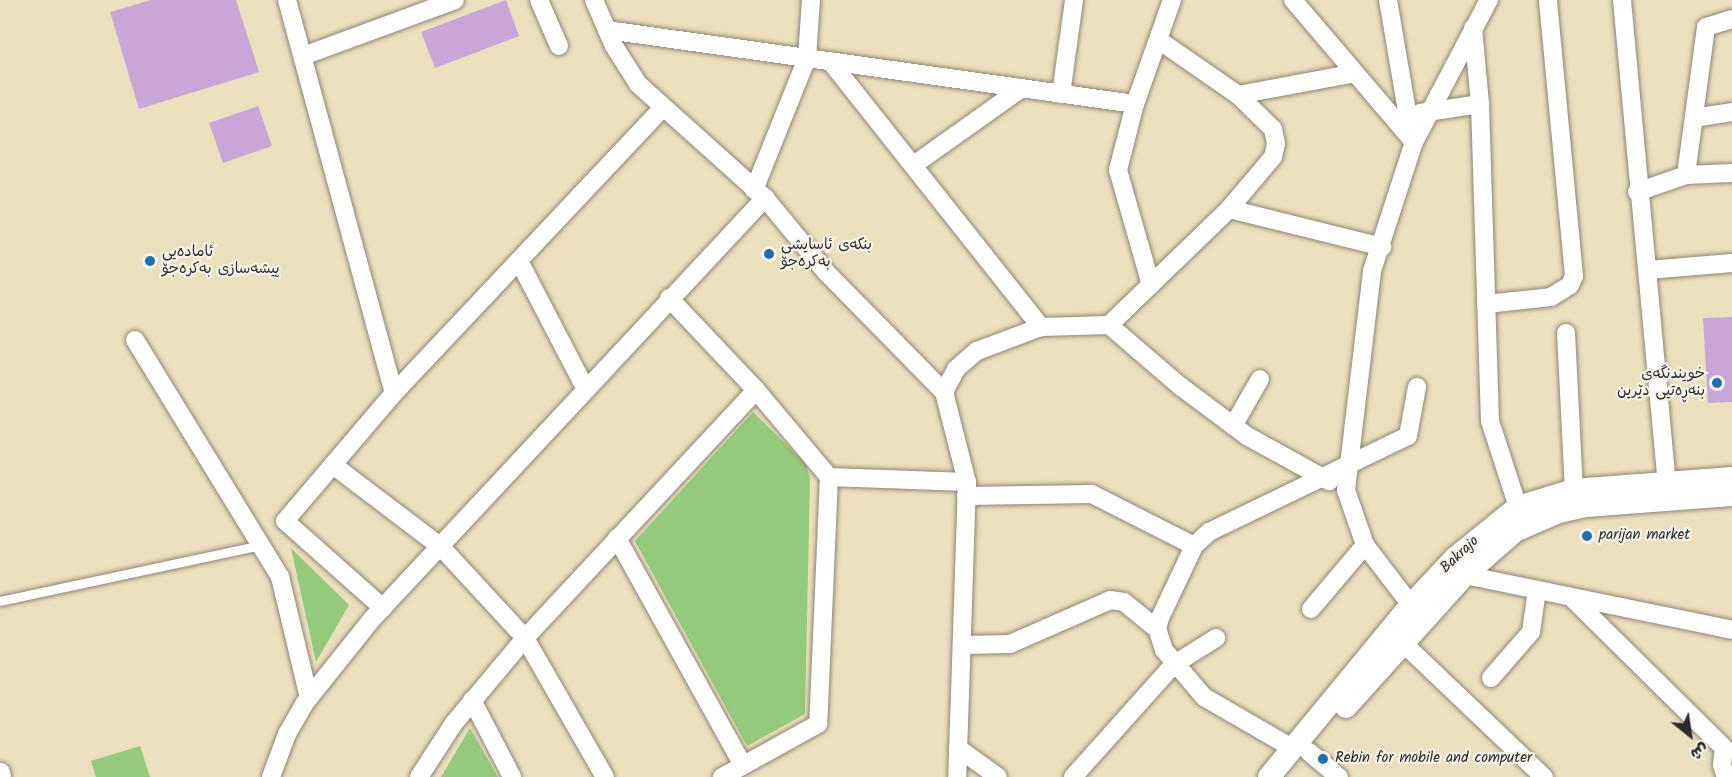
<!DOCTYPE html>
<meta charset="utf-8">
<style>
body{margin:0}
#map{position:relative;width:1732px;height:777px;overflow:hidden;background:#ecdfbd;font-family:Kalam,"Playpen Sans Arabic",sans-serif}
div>[style]{position:absolute}
.green>*{inset:0;background:#94ca7b}
.building>*{inset:0;background:#c8a7d8}
.roads{filter:drop-shadow(0 0 2px #8c8574) drop-shadow(0 0 2px #8c8574)}
.service>*{height:9px;margin:-4.5px;padding:0 4.5px;transform-origin:4.5px;border-radius:4.5px;background:#fff}
.minor>*{height:18px;margin:-9px;padding:0 9px;transform-origin:9px;border-radius:9px;background:#fff}
.tertiary>*{height:22px;margin:-11px;padding:0 11px;transform-origin:11px;border-radius:11px;background:#fff}
.dots>*{width:16px;height:16px;translate:-50% -50%;box-sizing:border-box;border:3px solid #f7f3e8;border-radius:50%}
span{translate:-50% -50%;white-space:nowrap;text-align:center;line-height:1.15;-webkit-text-stroke:4.5px #f7f3e8;paint-order:stroke}
.poi-label{font-size:15px;color:#2b2b2b}
.left{translate:0 -50%;text-align:left}
.right{translate:-100% -50%;text-align:right}
.street-label{font-size:15px;color:#2b2b2b}
.north{position:absolute;left:1660px;top:705px;width:60px;height:60px;-webkit-text-stroke:4px #f7f3e8;paint-order:stroke;rotate:150deg;font-size:16px;font-weight:700;line-height:24px;text-align:center;color:#2b2b2b}
.north::after{content:'';display:block;margin:auto;width:21px;height:27px;background:#2b2b2b;clip-path:polygon(50% 0,100% 100%,50% 72%,0 100%)}
</style>
<div id="map">
<div class="green">
<div style="clip-path:polygon(753px 412px,806px 464px,810px 479px,805px 714px,747px 746px,635px 541px)"></div>
<div style="clip-path:polygon(291px 548px,349px 605px,316px 662px)"></div>
<div style="clip-path:polygon(470px 728px,498px 777px,441px 777px)"></div>
<div style="clip-path:polygon(140px 746px,150px 777px,96px 777px,91px 761px)"></div>
</div>
<div class="building">
<div style="clip-path:polygon(151px 0,236px 0,259px 72px,139px 109px,110px 12px)"></div>
<div style="clip-path:polygon(506px 0,519px 36px,435px 68px,421px 32px)"></div>
<div style="clip-path:polygon(258px 106px,272px 146px,223px 163px,209px 123px)"></div>
<div style="clip-path:polygon(1732px 317px,1732px 402px,1708px 403px,1703px 318px)"></div>
</div>
<div class="roads">
<div class="service">
<div style="left:0;top:601px;width:268px;rotate:-12.1deg"></div>
</div>
<div class="minor">
<div style="left:287px;top:0;width:407px;rotate:74.8deg"></div>
<div style="left:539px;top:0;width:50px;rotate:66.5deg"></div>
<div style="left:594px;top:0;width:50px;rotate:66.5deg"></div>
<div style="left:614px;top:46px;width:45px;rotate:57.7deg"></div>
<div style="left:638px;top:84px;width:171px;rotate:41.9deg"></div>
<div style="left:765px;top:198px;width:96px;rotate:50.5deg"></div>
<div style="left:826px;top:272px;width:168px;rotate:45.5deg"></div>
<div style="left:944px;top:392px;width:93px;rotate:75.7deg"></div>
<div style="left:967px;top:482px;width:295px;rotate:91.9deg"></div>
<div style="left:1293px;top:0;width:187px;rotate:49.6deg"></div>
<div style="left:1388px;top:0;width:137px;rotate:80.3deg"></div>
<div style="left:1622px;top:0;width:485px;rotate:84.7deg"></div>
<div style="left:1473px;top:28px;width:76px;rotate:84.7deg"></div>
<div style="left:1480px;top:104px;width:317px;rotate:88.2deg"></div>
<div style="left:1490px;top:421px;width:90px;rotate:72deg"></div>
<div style="left:607px;top:30px;width:533px;rotate:7.98deg"></div>
<div style="left:303px;top:56px;width:162px;rotate:-20.2deg"></div>
<div style="left:830px;top:61px;width:340px;rotate:51.6deg"></div>
<div style="left:1061px;top:94px;width:95px;rotate:-82.1deg"></div>
<div style="left:1238px;top:95px;width:119px;rotate:-10.6deg"></div>
<div style="left:1420px;top:113px;width:61px;rotate:-8.5deg"></div>
<div style="left:1694px;top:118px;width:38px;rotate:-9deg"></div>
<div style="left:915px;top:164px;width:131px;rotate:-35.4deg"></div>
<div style="left:1686px;top:175px;width:149px;rotate:-82.3deg"></div>
<div style="left:1706px;top:27px;width:27px;rotate:-17deg"></div>
<div style="left:754px;top:190px;width:142px;rotate:-68.1deg"></div>
<div style="left:807px;top:58px;width:58px;rotate:-86.1deg"></div>
<div style="left:1637px;top:192px;width:52px;rotate:-19.1deg"></div>
<div style="left:1686px;top:175px;width:46px;rotate:-2.5deg"></div>
<div style="left:1229px;top:209px;width:158px;rotate:13.9deg"></div>
<div style="left:519px;top:261px;width:143px;rotate:62.5deg"></div>
<div style="left:1648px;top:270px;width:84px;rotate:-4.8deg"></div>
<div style="left:1151px;top:285px;width:120px;rotate:-106deg"></div>
<div style="left:1118px;top:170px;width:68px;rotate:-75.6deg"></div>
<div style="left:1135px;top:104px;width:110px;rotate:-70.4deg"></div>
<div style="left:669px;top:298px;width:127px;rotate:46.6deg"></div>
<div style="left:756px;top:390px;width:114px;rotate:50deg"></div>
<div style="left:829px;top:477px;width:247px;rotate:92.5deg"></div>
<div style="left:818px;top:724px;width:110px;rotate:151.1deg"></div>
<div style="left:1486px;top:304px;width:65px;rotate:-6.1deg"></div>
<div style="left:1551px;top:297px;width:22px;rotate:-32deg"></div>
<div style="left:1570px;top:285px;width:10px;rotate:-66deg"></div>
<div style="left:1574px;top:276px;width:277px;rotate:-95.4deg"></div>
<div style="left:1109px;top:325px;width:167px;rotate:-44deg"></div>
<div style="left:1229px;top:209px;width:68px;rotate:-49.8deg"></div>
<div style="left:1273px;top:157px;width:13px;rotate:-77deg"></div>
<div style="left:1276px;top:144px;width:15px;rotate:-101deg"></div>
<div style="left:1273px;top:129px;width:49px;rotate:-135.8deg"></div>
<div style="left:1238px;top:95px;width:95px;rotate:-145.3deg"></div>
<div style="left:1566px;top:333px;width:157px;rotate:87.1deg"></div>
<div style="left:135px;top:340px;width:278px;rotate:58.5deg"></div>
<div style="left:280px;top:577px;width:124px;rotate:76.5deg"></div>
<div style="left:944px;top:392px;width:26px;rotate:-62deg"></div>
<div style="left:956px;top:369px;width:28px;rotate:-41deg"></div>
<div style="left:977px;top:351px;width:68px;rotate:-20.6deg"></div>
<div style="left:1041px;top:327px;width:68px;rotate:-1.7deg"></div>
<div style="left:1109px;top:325px;width:94px;rotate:40.7deg"></div>
<div style="left:1180px;top:386px;width:84px;rotate:36.7deg"></div>
<div style="left:1247px;top:436px;width:94px;rotate:28.8deg"></div>
<div style="left:1233px;top:426px;width:54px;rotate:-60.1deg"></div>
<div style="left:333px;top:465px;width:136px;rotate:37.2deg"></div>
<div style="left:441px;top:547px;width:124px;rotate:47.3deg"></div>
<div style="left:525px;top:638px;width:160px;rotate:60.1deg"></div>
<div style="left:829px;top:477px;width:138px;rotate:2.1deg"></div>
<div style="left:966px;top:496px;width:126px;rotate:-0.9deg"></div>
<div style="left:1092px;top:494px;width:114px;rotate:27deg"></div>
<div style="left:617px;top:538px;width:260px;rotate:61deg"></div>
<div style="left:1465px;top:575px;width:273px;rotate:11.6deg"></div>
<div style="left:1572px;top:598px;width:214px;rotate:44.6deg"></div>
<div style="left:1411px;top:605px;width:76px;rotate:-127.5deg"></div>
<div style="left:1365px;top:545px;width:58px;rotate:-109.1deg"></div>
<div style="left:1346px;top:490px;width:221px;rotate:-83.2deg"></div>
<div style="left:1372px;top:271px;width:136px;rotate:-72deg"></div>
<div style="left:1414px;top:142px;width:161px;rotate:-62.2deg"></div>
<div style="left:383px;top:608px;width:131px;rotate:-138.4deg"></div>
<div style="left:285px;top:521px;width:168px;rotate:-49.6deg"></div>
<div style="left:394px;top:393px;width:390px;rotate:-46.7deg"></div>
<div style="left:1311px;top:609px;width:84px;rotate:-49.8deg"></div>
<div style="left:1402px;top:642px;width:196px;rotate:43.6deg"></div>
<div style="left:964px;top:645px;width:46px;rotate:-1.2deg"></div>
<div style="left:1010px;top:644px;width:109px;rotate:-23.7deg"></div>
<div style="left:1110px;top:600px;width:14px;rotate:8deg"></div>
<div style="left:1124px;top:602px;width:43px;rotate:39.3deg"></div>
<div style="left:1491px;top:678px;width:61px;rotate:-49deg"></div>
<div style="left:1531px;top:632px;width:42px;rotate:-81.9deg"></div>
<div style="left:472px;top:700px;width:87px;rotate:62.5deg"></div>
<div style="left:958px;top:748px;width:49px;rotate:35.9deg"></div>
<div style="left:1292px;top:748px;width:102px;rotate:-149.9deg"></div>
<div style="left:1204px;top:697px;width:62px;rotate:-130.4deg"></div>
<div style="left:1164px;top:650px;width:22px;rotate:-108deg"></div>
<div style="left:1157px;top:629px;width:11px;rotate:-75deg"></div>
<div style="left:1160px;top:618px;width:80px;rotate:-64.7deg"></div>
<div style="left:1194px;top:546px;width:21px;rotate:-43deg"></div>
<div style="left:1209px;top:532px;width:221px;rotate:-25.8deg"></div>
<div style="left:1408px;top:436px;width:50px;rotate:-79.6deg"></div>
<div style="left:1724px;top:748px;width:17px;rotate:97deg"></div>
<div style="left:1722px;top:765px;width:13px;rotate:72deg"></div>
<div style="left:1309px;top:752px;width:39px;rotate:40deg"></div>
<div style="left:1px;top:772px;width:5px;rotate:79deg"></div>
<div style="left:271px;top:777px;width:46px;rotate:-69.6deg"></div>
<div style="left:287px;top:734px;width:34px;rotate:-60deg"></div>
<div style="left:304px;top:704px;width:110px;rotate:-51.3deg"></div>
<div style="left:373px;top:618px;width:575px;rotate:-46.97deg"></div>
<div style="left:419px;top:777px;width:64px;rotate:-57.1deg"></div>
<div style="left:454px;top:723px;width:111px;rotate:-50.1deg"></div>
<div style="left:525px;top:638px;width:339px;rotate:-47deg"></div>
<div style="left:1073px;top:777px;width:150px;rotate:-48.2deg"></div>
<div style="left:1173px;top:665px;width:51px;rotate:-32.1deg"></div>
</div>
<div class="tertiary">
<div style="left:1346px;top:707px;width:178px;rotate:-48deg"></div>
<div style="left:1465px;top:575px;width:67px;rotate:-41.3deg"></div>
<div style="left:1515px;top:531px;width:48px;rotate:-23.4deg"></div>
<div style="left:1559px;top:512px;width:28px;rotate:-13deg"></div>
<div style="left:1586px;top:506px;width:146px;rotate:-4.3deg"></div>
<div style="left:1269px;top:777px;width:223px;rotate:-50.5deg"></div>
<div style="left:1411px;top:605px;width:64px;rotate:-46.9deg"></div>
<div style="left:1455px;top:558px;width:81px;rotate:-39deg"></div>
<div style="left:1518px;top:507px;width:59px;rotate:-16.9deg"></div>
<div style="left:1574px;top:490px;width:158px;rotate:-4.3deg"></div>
</div>
</div>
<div class="dots">
<div style="left:769px;top:254px;background:#1f6fb2"></div>
<div style="left:150px;top:261px;background:#1f6fb2"></div>
<div style="left:1717px;top:383px;background:#1f6fb2"></div>
<div style="left:1587px;top:536px;background:#1f6fb2"></div>
<div style="left:1323px;top:759px;background:#1f6fb2"></div>
</div>
<div class="poi-label">
<span class="left" style="left:781px;top:254px">بنکەی ئاسایشی<br>بەکرەجۆ</span>
<span class="left" style="left:162px;top:261px">ئامادەیی<br>پیشەسازی بەکرەجۆ</span>
<span class="right" style="left:1705px;top:383px">خویندنگەی<br>بنەڕەتیی دێرین</span>
<span class="left" style="left:1599px;top:536px">parijan market</span>
<span class="left" style="left:1335px;top:759px">Rebin for mobile and computer</span>
</div>
<div class="street-label">
<span style="left:1460px;top:555px;rotate:-43deg">Bakrajo</span>
</div>
<div class="north">ش</div>
</div>
